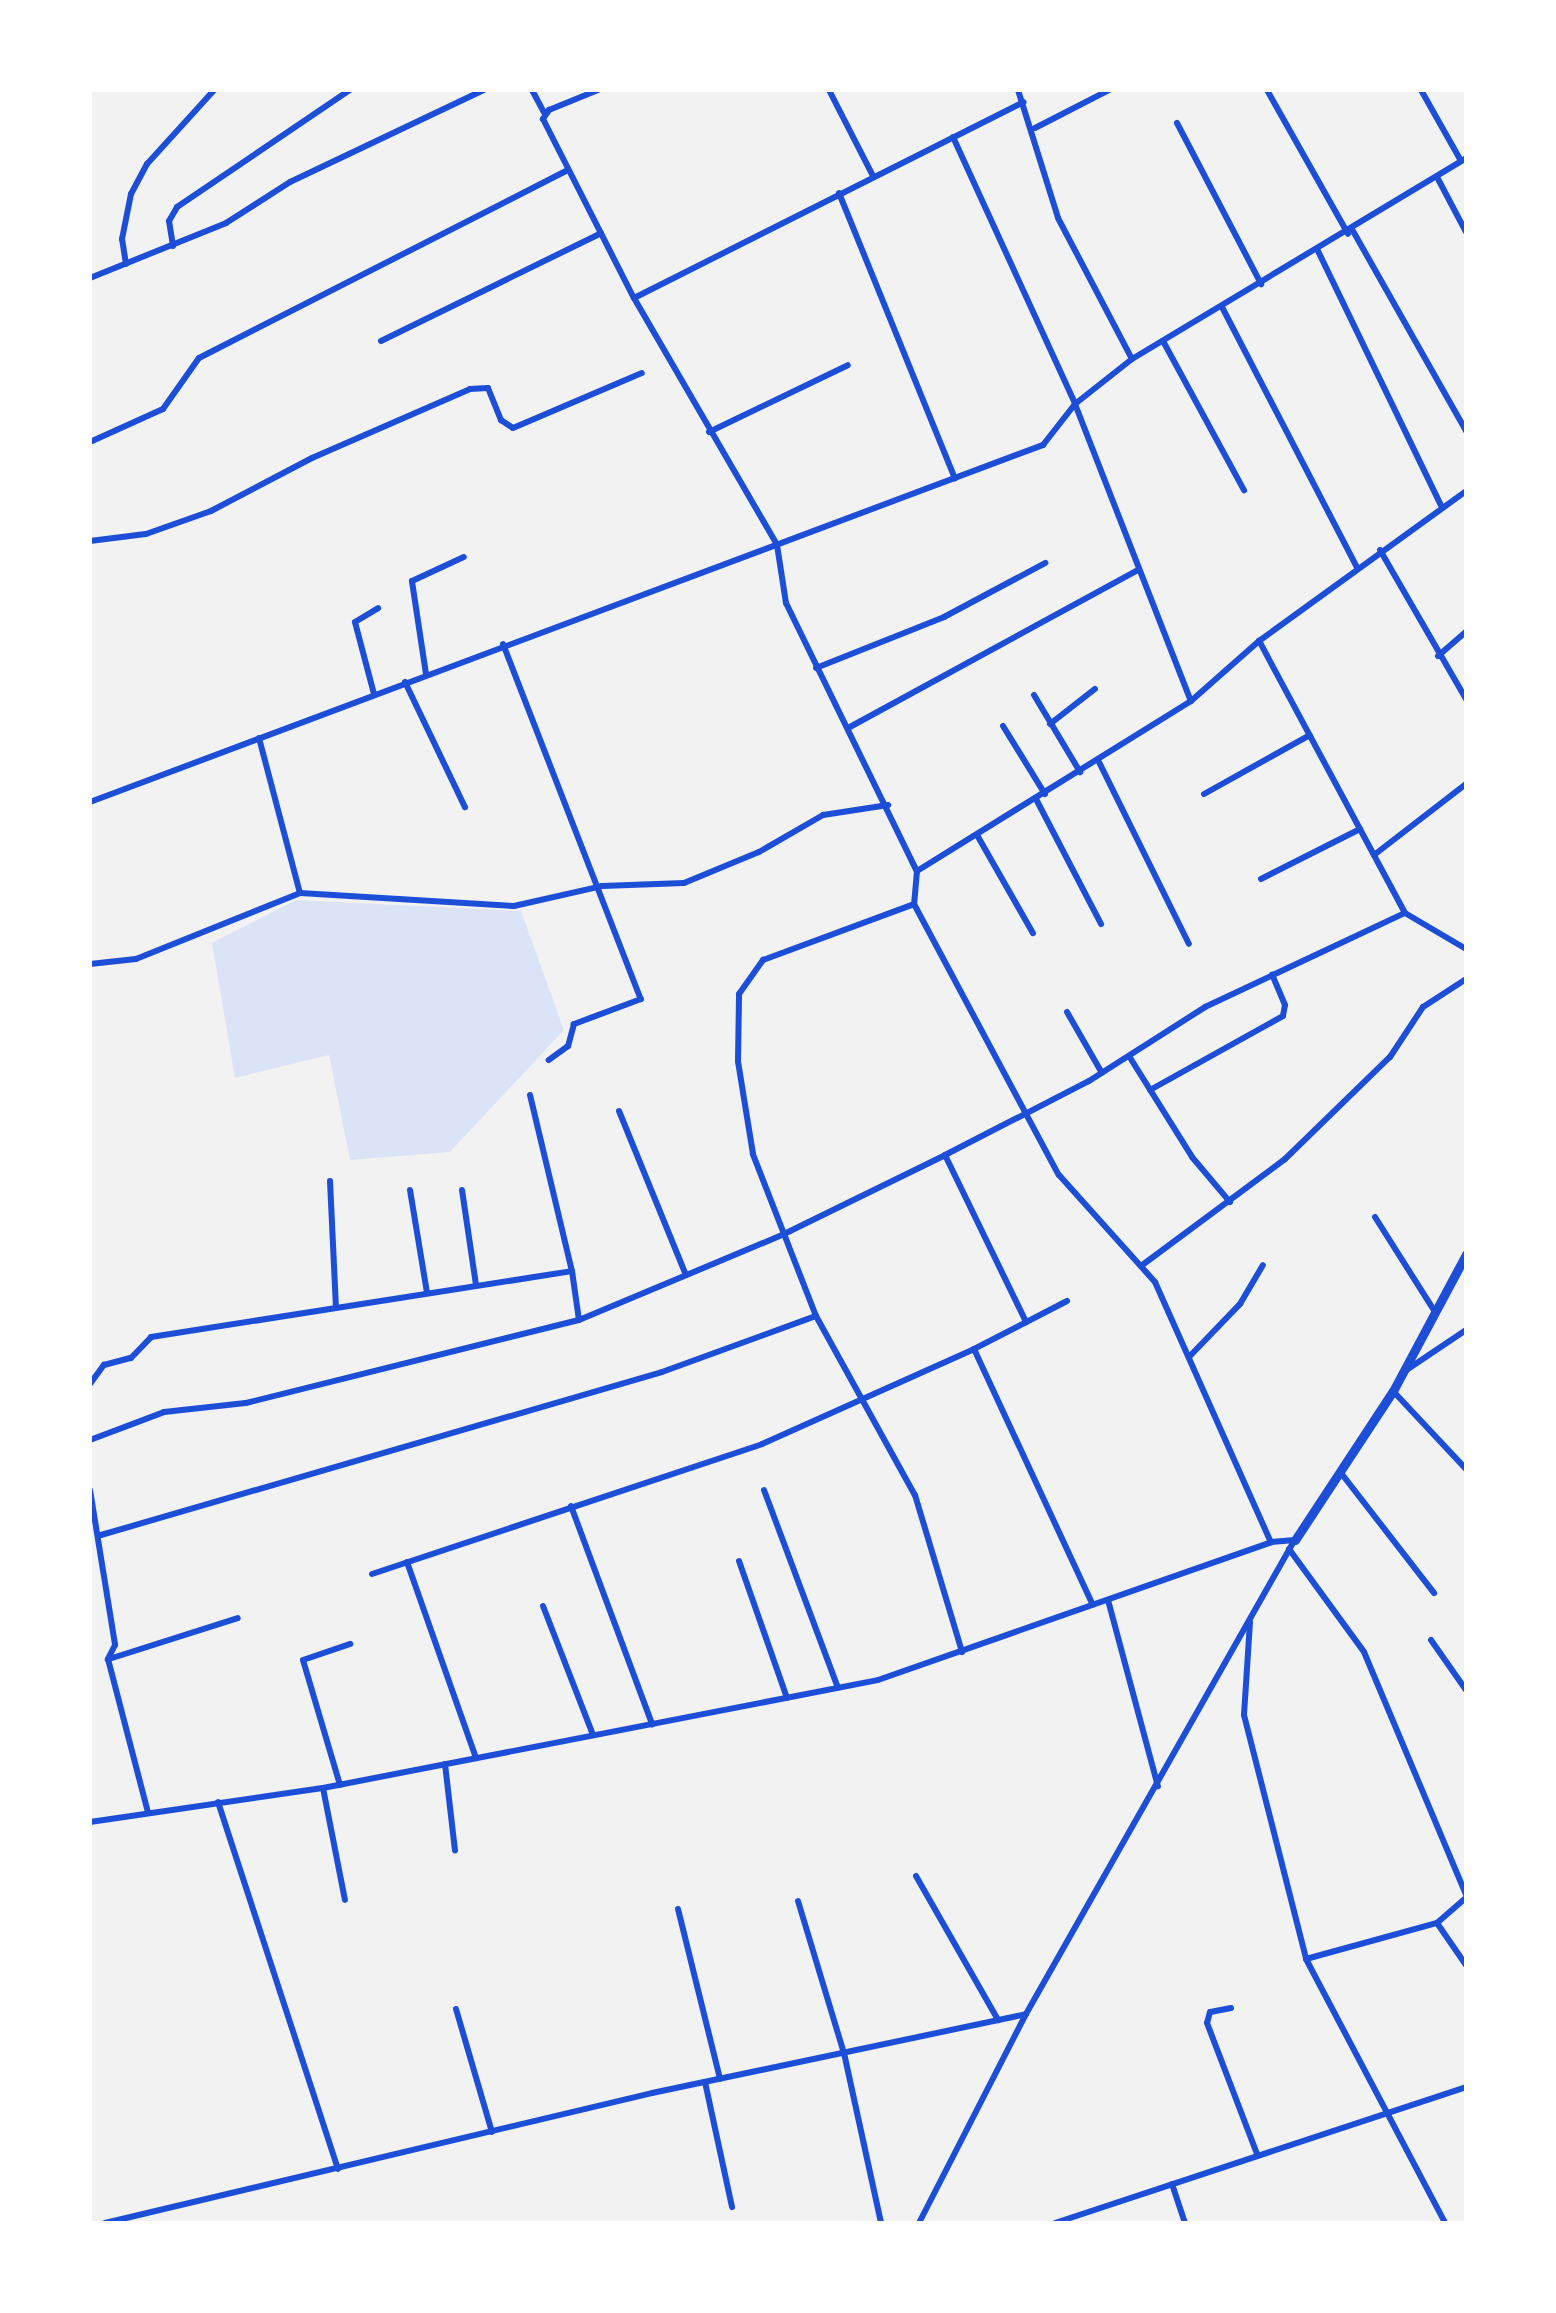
<!DOCTYPE html>
<style>
body{margin:0}
#map{position:relative;width:1556px;height:2313px;overflow:hidden;background:#f2f2f2;font-family:Quicksand,sans-serif}
div>[style]{position:absolute}
.green>*{inset:0;background:#dbe4f7}
.minor>*{height:6px;margin:-3px;padding:0 3px;transform-origin:3px;border-radius:3px;background:#1d4ed8}
.tertiary>*{height:9px;margin:-4.5px;padding:0 4.5px;transform-origin:4.5px;border-radius:4.5px;background:#1d4ed8}
span{translate:-50% -50%;white-space:nowrap;text-align:center;line-height:1.15;-webkit-text-stroke:8px #fff;paint-order:stroke}
.frame{position:absolute;inset:0;border:92px solid #fff;pointer-events:none}
</style>
<div id="map">
<div class="green">
<div style="clip-path:polygon(296px 900px,521px 911px,564px 1030px,450px 1152px,350px 1160px,329px 1055px,235px 1078px,212px 943px)"></div>
</div>
<div class="minor">
<div style="left:532px;top:90px;width:26px;rotate:62deg"></div>
<div style="left:598px;top:90px;width:53px;rotate:157.8deg"></div>
<div style="left:549px;top:110px;width:11px;rotate:124deg"></div>
<div style="left:543px;top:119px;width:201px;rotate:63.1deg"></div>
<div style="left:634px;top:298px;width:285px;rotate:59.9deg"></div>
<div style="left:777px;top:545px;width:59px;rotate:81.2deg"></div>
<div style="left:786px;top:603px;width:298px;rotate:64deg"></div>
<div style="left:917px;top:871px;width:33px;rotate:95deg"></div>
<div style="left:914px;top:904px;width:307px;rotate:61.9deg"></div>
<div style="left:1059px;top:1175px;width:144px;rotate:48.1deg"></div>
<div style="left:1155px;top:1282px;width:285px;rotate:66deg"></div>
<div style="left:829px;top:90px;width:97px;rotate:62.9deg"></div>
<div style="left:1018px;top:90px;width:134px;rotate:72.6deg"></div>
<div style="left:1058px;top:218px;width:159px;rotate:62.3deg"></div>
<div style="left:1267px;top:90px;width:165px;rotate:60.6deg"></div>
<div style="left:1421px;top:90px;width:81px;rotate:60.6deg"></div>
<div style="left:1177px;top:123px;width:182px;rotate:62.4deg"></div>
<div style="left:1035px;top:128px;width:83px;rotate:-27.2deg"></div>
<div style="left:953px;top:137px;width:294px;rotate:65.4deg"></div>
<div style="left:1075px;top:404px;width:319px;rotate:68.7deg"></div>
<div style="left:1437px;top:177px;width:62px;rotate:62.2deg"></div>
<div style="left:839px;top:193px;width:308px;rotate:67.9deg"></div>
<div style="left:1353px;top:231px;width:230px;rotate:60.5deg"></div>
<div style="left:173px;top:246px;width:25px;rotate:-99deg"></div>
<div style="left:169px;top:221px;width:16px;rotate:-60deg"></div>
<div style="left:177px;top:207px;width:209px;rotate:-34.1deg"></div>
<div style="left:1318px;top:251px;width:282px;rotate:64.2deg"></div>
<div style="left:126px;top:264px;width:25px;rotate:-99deg"></div>
<div style="left:122px;top:239px;width:46px;rotate:-78.7deg"></div>
<div style="left:131px;top:194px;width:34px;rotate:-62deg"></div>
<div style="left:147px;top:164px;width:100px;rotate:-47.8deg"></div>
<div style="left:90px;top:278px;width:147px;rotate:-22deg"></div>
<div style="left:226px;top:223px;width:76px;rotate:-32.6deg"></div>
<div style="left:290px;top:182px;width:215px;rotate:-25.4deg"></div>
<div style="left:634px;top:298px;width:436px;rotate:-26.7deg"></div>
<div style="left:1222px;top:307px;width:293px;rotate:62.6deg"></div>
<div style="left:381px;top:341px;width:245px;rotate:-26.1deg"></div>
<div style="left:1163px;top:341px;width:170px;rotate:61.5deg"></div>
<div style="left:709px;top:432px;width:154px;rotate:-25.7deg"></div>
<div style="left:90px;top:442px;width:80px;rotate:-24.3deg"></div>
<div style="left:163px;top:409px;width:62px;rotate:-54.8deg"></div>
<div style="left:199px;top:358px;width:414px;rotate:-27deg"></div>
<div style="left:90px;top:541px;width:56px;rotate:-7.1deg"></div>
<div style="left:146px;top:534px;width:69px;rotate:-19.5deg"></div>
<div style="left:211px;top:511px;width:114px;rotate:-27.7deg"></div>
<div style="left:312px;top:458px;width:172px;rotate:-23.6deg"></div>
<div style="left:470px;top:389px;width:18px;rotate:-3deg"></div>
<div style="left:488px;top:388px;width:35px;rotate:68deg"></div>
<div style="left:501px;top:420px;width:14px;rotate:34deg"></div>
<div style="left:513px;top:428px;width:140px;rotate:-23.1deg"></div>
<div style="left:1380px;top:550px;width:172px;rotate:60deg"></div>
<div style="left:503px;top:644px;width:381px;rotate:68.8deg"></div>
<div style="left:641px;top:999px;width:72px;rotate:159.5deg"></div>
<div style="left:574px;top:1024px;width:23px;rotate:105deg"></div>
<div style="left:568px;top:1046px;width:24px;rotate:144deg"></div>
<div style="left:1438px;top:656px;width:37px;rotate:-41deg"></div>
<div style="left:816px;top:668px;width:138px;rotate:-21.7deg"></div>
<div style="left:944px;top:617px;width:115px;rotate:-28.1deg"></div>
<div style="left:426px;top:674px;width:94px;rotate:-98.6deg"></div>
<div style="left:412px;top:581px;width:57px;rotate:-24.8deg"></div>
<div style="left:405px;top:682px;width:139px;rotate:64.4deg"></div>
<div style="left:374px;top:694px;width:74px;rotate:-104.8deg"></div>
<div style="left:355px;top:622px;width:27px;rotate:-31deg"></div>
<div style="left:1034px;top:695px;width:90px;rotate:59.1deg"></div>
<div style="left:1050px;top:724px;width:57px;rotate:-37.9deg"></div>
<div style="left:1003px;top:726px;width:80px;rotate:58.3deg"></div>
<div style="left:848px;top:728px;width:330px;rotate:-28.6deg"></div>
<div style="left:259px;top:738px;width:160px;rotate:75.2deg"></div>
<div style="left:1098px;top:760px;width:205px;rotate:63.7deg"></div>
<div style="left:1204px;top:794px;width:121px;rotate:-29.1deg"></div>
<div style="left:1036px;top:799px;width:141px;rotate:62.5deg"></div>
<div style="left:90px;top:802px;width:1018px;rotate:-20.54deg"></div>
<div style="left:1043px;top:445px;width:52px;rotate:-52deg"></div>
<div style="left:1075px;top:404px;width:73px;rotate:-38.3deg"></div>
<div style="left:1132px;top:359px;width:390px;rotate:-31deg"></div>
<div style="left:977px;top:835px;width:113px;rotate:60.3deg"></div>
<div style="left:1374px;top:855px;width:116px;rotate:-37.7deg"></div>
<div style="left:917px;top:871px;width:322px;rotate:-31.8deg"></div>
<div style="left:1191px;top:701px;width:91px;rotate:-41.4deg"></div>
<div style="left:1259px;top:641px;width:256px;rotate:-35.9deg"></div>
<div style="left:1261px;top:879px;width:111px;rotate:-26.8deg"></div>
<div style="left:1405px;top:913px;width:71px;rotate:30.5deg"></div>
<div style="left:90px;top:964px;width:46px;rotate:-6.2deg"></div>
<div style="left:136px;top:959px;width:177px;rotate:-21.9deg"></div>
<div style="left:300px;top:893px;width:214px;rotate:3.5deg"></div>
<div style="left:514px;top:906px;width:90px;rotate:-12.8deg"></div>
<div style="left:602px;top:886px;width:82px;rotate:-2.1deg"></div>
<div style="left:684px;top:883px;width:81px;rotate:-22.5deg"></div>
<div style="left:759px;top:852px;width:74px;rotate:-30deg"></div>
<div style="left:823px;top:815px;width:66px;rotate:-8.7deg"></div>
<div style="left:1067px;top:1012px;width:70px;rotate:60.2deg"></div>
<div style="left:1129px;top:1056px;width:119px;rotate:58deg"></div>
<div style="left:1192px;top:1157px;width:59px;rotate:49.8deg"></div>
<div style="left:1150px;top:1090px;width:152px;rotate:-29.1deg"></div>
<div style="left:1283px;top:1016px;width:11px;rotate:-80deg"></div>
<div style="left:1285px;top:1005px;width:33px;rotate:-113deg"></div>
<div style="left:530px;top:1095px;width:181px;rotate:76.6deg"></div>
<div style="left:619px;top:1111px;width:177px;rotate:67.8deg"></div>
<div style="left:945px;top:1155px;width:186px;rotate:64.1deg"></div>
<div style="left:330px;top:1181px;width:125px;rotate:87.3deg"></div>
<div style="left:410px;top:1190px;width:104px;rotate:80.6deg"></div>
<div style="left:462px;top:1190px;width:96px;rotate:81.6deg"></div>
<div style="left:1375px;top:1217px;width:112px;rotate:57.7deg"></div>
<div style="left:1141px;top:1266px;width:179px;rotate:-36.6deg"></div>
<div style="left:1285px;top:1159px;width:146px;rotate:-44.2deg"></div>
<div style="left:1390px;top:1057px;width:60px;rotate:-56.6deg"></div>
<div style="left:1423px;top:1007px;width:51px;rotate:-33.1deg"></div>
<div style="left:1067px;top:1301px;width:105px;rotate:152.7deg"></div>
<div style="left:974px;top:1349px;width:282px;rotate:65.1deg"></div>
<div style="left:816px;top:1316px;width:205px;rotate:61.1deg"></div>
<div style="left:915px;top:1495px;width:164px;rotate:73.3deg"></div>
<div style="left:1189px;top:1357px;width:74px;rotate:-46.1deg"></div>
<div style="left:1240px;top:1304px;width:45px;rotate:-59.5deg"></div>
<div style="left:1405px;top:1371px;width:73px;rotate:-33.9deg"></div>
<div style="left:90px;top:1384px;width:24px;rotate:-54deg"></div>
<div style="left:104px;top:1365px;width:28px;rotate:-15deg"></div>
<div style="left:131px;top:1358px;width:29px;rotate:-46deg"></div>
<div style="left:151px;top:1337px;width:426px;rotate:-8.9deg"></div>
<div style="left:572px;top:1271px;width:49px;rotate:81.9deg"></div>
<div style="left:1393px;top:1391px;width:107px;rotate:46.9deg"></div>
<div style="left:90px;top:1440px;width:79px;rotate:-20.7deg"></div>
<div style="left:164px;top:1412px;width:82px;rotate:-6.3deg"></div>
<div style="left:246px;top:1403px;width:343px;rotate:-14deg"></div>
<div style="left:579px;top:1320px;width:220px;rotate:-22.7deg"></div>
<div style="left:782px;top:1235px;width:182px;rotate:-26.1deg"></div>
<div style="left:945px;top:1155px;width:162px;rotate:-27.2deg"></div>
<div style="left:1089px;top:1081px;width:138px;rotate:-32.5deg"></div>
<div style="left:1205px;top:1007px;width:221px;rotate:-25.2deg"></div>
<div style="left:1405px;top:913px;width:309px;rotate:-118.2deg"></div>
<div style="left:1341px;top:1473px;width:152px;rotate:52.2deg"></div>
<div style="left:90px;top:1490px;width:157px;rotate:80.8deg"></div>
<div style="left:115px;top:1645px;width:16px;rotate:117deg"></div>
<div style="left:108px;top:1659px;width:159px;rotate:75.4deg"></div>
<div style="left:764px;top:1490px;width:211px;rotate:69.5deg"></div>
<div style="left:571px;top:1506px;width:233px;rotate:69.6deg"></div>
<div style="left:101px;top:1535px;width:584px;rotate:-16.2deg"></div>
<div style="left:662px;top:1372px;width:164px;rotate:-20deg"></div>
<div style="left:816px;top:1316px;width:174px;rotate:-111.3deg"></div>
<div style="left:753px;top:1154px;width:94px;rotate:-99.2deg"></div>
<div style="left:738px;top:1061px;width:67px;rotate:-89.1deg"></div>
<div style="left:739px;top:994px;width:42px;rotate:-54.8deg"></div>
<div style="left:763px;top:960px;width:161px;rotate:-20.3deg"></div>
<div style="left:1289px;top:1549px;width:127px;rotate:53.9deg"></div>
<div style="left:1364px;top:1652px;width:264px;rotate:67.2deg"></div>
<div style="left:739px;top:1561px;width:145px;rotate:70.7deg"></div>
<div style="left:407px;top:1562px;width:208px;rotate:70.6deg"></div>
<div style="left:372px;top:1574px;width:411px;rotate:-18.4deg"></div>
<div style="left:762px;top:1444px;width:232px;rotate:-24.1deg"></div>
<div style="left:1108px;top:1600px;width:193px;rotate:75deg"></div>
<div style="left:543px;top:1606px;width:138px;rotate:68.8deg"></div>
<div style="left:1250px;top:1622px;width:93px;rotate:93.7deg"></div>
<div style="left:1244px;top:1715px;width:252px;rotate:75.7deg"></div>
<div style="left:1306px;top:1959px;width:298px;rotate:62.2deg"></div>
<div style="left:1431px;top:1640px;width:61px;rotate:55deg"></div>
<div style="left:109px;top:1659px;width:135px;rotate:-17.6deg"></div>
<div style="left:445px;top:1764px;width:87px;rotate:83.4deg"></div>
<div style="left:340px;top:1785px;width:130px;rotate:-106.5deg"></div>
<div style="left:303px;top:1660px;width:50px;rotate:-18.8deg"></div>
<div style="left:323px;top:1788px;width:114px;rotate:78.9deg"></div>
<div style="left:218px;top:1802px;width:386px;rotate:71.9deg"></div>
<div style="left:90px;top:1822px;width:235px;rotate:-8.3deg"></div>
<div style="left:323px;top:1788px;width:565px;rotate:-11.01deg"></div>
<div style="left:878px;top:1680px;width:417px;rotate:-19.3deg"></div>
<div style="left:1271px;top:1542px;width:24px;rotate:-5deg"></div>
<div style="left:916px;top:1876px;width:166px;rotate:60.3deg"></div>
<div style="left:798px;top:1901px;width:159px;rotate:73.2deg"></div>
<div style="left:844px;top:2053px;width:174px;rotate:77.7deg"></div>
<div style="left:678px;top:1909px;width:175px;rotate:76.1deg"></div>
<div style="left:1437px;top:1923px;width:51px;rotate:55.4deg"></div>
<div style="left:1306px;top:1959px;width:136px;rotate:-15.4deg"></div>
<div style="left:1437px;top:1923px;width:38px;rotate:-41deg"></div>
<div style="left:1231px;top:2008px;width:21px;rotate:169deg"></div>
<div style="left:1210px;top:2012px;width:11px;rotate:105deg"></div>
<div style="left:1207px;top:2023px;width:140px;rotate:69.1deg"></div>
<div style="left:456px;top:2009px;width:128px;rotate:73.7deg"></div>
<div style="left:705px;top:2082px;width:128px;rotate:77.8deg"></div>
<div style="left:1172px;top:2184px;width:41px;rotate:71.6deg"></div>
<div style="left:105px;top:2223px;width:562px;rotate:-13.37deg"></div>
<div style="left:652px;top:2093px;width:382px;rotate:-11.9deg"></div>
<div style="left:919px;top:2223px;width:235px;rotate:-62.9deg"></div>
<div style="left:1026px;top:2014px;width:544px;rotate:-60.46deg"></div>
<div style="left:1055px;top:2223px;width:433px;rotate:-18.3deg"></div>
</div>
<div class="tertiary">
<div style="left:1295px;top:1540px;width:178px;rotate:-56.7deg"></div>
<div style="left:1393px;top:1391px;width:155px;rotate:-61.9deg"></div>
</div>
<div class="frame"></div>
</div>
